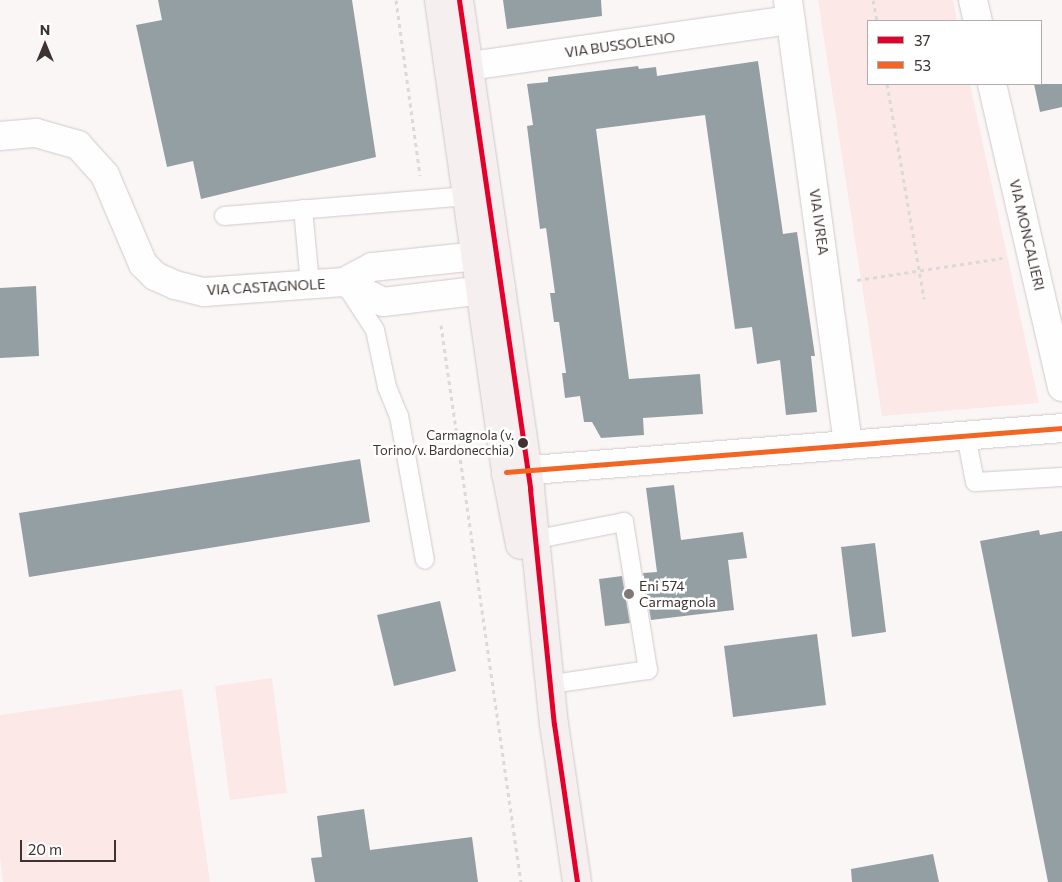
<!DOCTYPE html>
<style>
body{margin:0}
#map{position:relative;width:1062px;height:882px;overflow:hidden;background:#fbf6f6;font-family:Commissioner,sans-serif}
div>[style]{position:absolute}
.green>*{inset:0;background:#fce8e7}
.building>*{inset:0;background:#949fa4}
.path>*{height:3px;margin-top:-1.5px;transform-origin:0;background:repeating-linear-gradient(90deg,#dcd9d9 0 4px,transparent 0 8px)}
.roads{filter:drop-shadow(0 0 1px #d1c9c8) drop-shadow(0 0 1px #d1c9c8)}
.service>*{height:18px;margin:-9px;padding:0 9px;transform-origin:9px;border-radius:9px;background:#fefefe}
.minor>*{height:28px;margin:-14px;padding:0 14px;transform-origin:14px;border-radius:14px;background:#fefefe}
.primary>*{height:28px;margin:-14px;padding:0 14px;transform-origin:14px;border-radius:14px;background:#f6efef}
.bus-1>*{height:5px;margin:-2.5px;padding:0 2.5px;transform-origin:2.5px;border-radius:2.5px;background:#e4002b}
.bus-2>*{height:5px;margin:-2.5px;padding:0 2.5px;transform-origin:2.5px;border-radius:2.5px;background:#f26522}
.dots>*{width:14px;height:14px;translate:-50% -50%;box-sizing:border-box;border:2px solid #fff;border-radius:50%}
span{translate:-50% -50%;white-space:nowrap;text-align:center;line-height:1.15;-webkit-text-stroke:5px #fff;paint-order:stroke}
.bus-label{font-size:13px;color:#3f3332}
.right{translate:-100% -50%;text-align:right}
.street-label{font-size:14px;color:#3f3332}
.poi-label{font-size:14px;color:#3f3332}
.left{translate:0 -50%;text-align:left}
.legend{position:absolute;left:867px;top:20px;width:175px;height:65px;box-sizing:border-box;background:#fff;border:1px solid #b2adad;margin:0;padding:6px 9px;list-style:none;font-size:15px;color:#3f3332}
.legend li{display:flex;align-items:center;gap:10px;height:25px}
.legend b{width:25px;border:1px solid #b2adad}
.north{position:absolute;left:20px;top:20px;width:50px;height:50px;-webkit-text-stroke:4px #fff;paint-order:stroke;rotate:0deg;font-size:14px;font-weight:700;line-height:20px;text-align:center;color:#3f3332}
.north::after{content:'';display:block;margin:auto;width:18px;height:22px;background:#3f3332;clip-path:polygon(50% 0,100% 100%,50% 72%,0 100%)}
.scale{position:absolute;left:20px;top:840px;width:96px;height:22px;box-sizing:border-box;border:2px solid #3f3332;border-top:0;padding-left:6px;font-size:15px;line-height:18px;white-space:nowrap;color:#3f3332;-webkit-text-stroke:4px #fff;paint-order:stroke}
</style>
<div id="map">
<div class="green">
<div style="clip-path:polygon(818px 0,953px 0,957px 21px,868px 21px,868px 84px,970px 84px,1039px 403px,882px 416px)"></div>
<div style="clip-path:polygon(272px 678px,287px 793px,230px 800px,215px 686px)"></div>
<div style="clip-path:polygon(182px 689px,210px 882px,3px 882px,0 858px,0 715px)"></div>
</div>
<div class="building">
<div style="clip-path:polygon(158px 0,352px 0,376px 157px,201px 199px,193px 161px,167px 167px,136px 25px,162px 20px)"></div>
<div style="clip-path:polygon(503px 0,601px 0,602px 16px,507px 29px)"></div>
<div style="clip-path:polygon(758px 61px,783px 234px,797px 232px,815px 356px,811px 356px,817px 412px,786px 415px,780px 360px,757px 364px,752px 327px,735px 329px,705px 115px,596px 129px,629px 379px,700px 374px,703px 414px,643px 418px,644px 435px,601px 438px,592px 422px,584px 422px,580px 396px,565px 398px,562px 373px,566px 373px,559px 322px,554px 322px,550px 293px,555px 293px,546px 228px,540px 229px,527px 126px,533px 125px,527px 84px,548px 82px,548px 77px,638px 66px,639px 69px,656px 67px,657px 76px)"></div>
<div style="clip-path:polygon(1034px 84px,1062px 84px,1062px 107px,1040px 112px)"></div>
<div style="clip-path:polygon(36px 286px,39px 356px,0 358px,0 288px)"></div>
<div style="clip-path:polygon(360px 459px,370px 522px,29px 577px,19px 513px)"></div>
<div style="clip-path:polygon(674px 485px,681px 540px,743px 532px,747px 558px,728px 560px,734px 610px,651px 620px,643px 573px,657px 572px,646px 488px)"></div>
<div style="clip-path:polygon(1039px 530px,1040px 535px,1062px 531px,1062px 882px,1048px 882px,980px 541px)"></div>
<div style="clip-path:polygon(875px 543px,886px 632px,852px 637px,841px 547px)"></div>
<div style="clip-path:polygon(622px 576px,630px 623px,605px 626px,599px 579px)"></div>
<div style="clip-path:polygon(440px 601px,456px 671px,394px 686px,377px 615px)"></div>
<div style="clip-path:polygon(817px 634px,826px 705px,733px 717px,724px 646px)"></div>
<div style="clip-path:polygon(364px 809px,370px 850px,472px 837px,478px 882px,315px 882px,311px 858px,322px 857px,317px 816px)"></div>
<div style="clip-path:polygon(933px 854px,939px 882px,852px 882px,851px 869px)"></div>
</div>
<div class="path">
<div style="left:396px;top:0;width:177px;rotate:82.2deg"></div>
<div style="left:873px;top:0;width:21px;rotate:79deg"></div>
<div style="left:887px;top:84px;width:218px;rotate:80.2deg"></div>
<div style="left:857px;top:280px;width:147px;rotate:-8.6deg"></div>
<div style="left:441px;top:325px;width:563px;rotate:81.83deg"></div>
</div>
<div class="roads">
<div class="service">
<div style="left:303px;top:209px;width:76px;rotate:84.7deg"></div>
<div style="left:224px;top:216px;width:254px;rotate:-4.7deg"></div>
<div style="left:347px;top:287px;width:51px;rotate:56.9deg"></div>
<div style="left:375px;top:330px;width:58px;rotate:78.1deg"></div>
<div style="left:387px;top:387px;width:31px;rotate:68deg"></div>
<div style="left:399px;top:416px;width:146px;rotate:79.8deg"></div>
<div style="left:966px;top:435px;width:48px;rotate:79.2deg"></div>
<div style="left:975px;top:482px;width:87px;rotate:-3.3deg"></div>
<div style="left:527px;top:541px;width:99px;rotate:-11.1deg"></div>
<div style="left:624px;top:522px;width:150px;rotate:80.8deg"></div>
<div style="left:648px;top:670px;width:102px;rotate:171.6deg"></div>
</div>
<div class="minor">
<div style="left:788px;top:0;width:448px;rotate:82.3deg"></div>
<div style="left:973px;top:0;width:22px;rotate:77deg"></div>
<div style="left:449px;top:69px;width:345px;rotate:-8.2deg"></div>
<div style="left:992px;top:84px;width:311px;rotate:77deg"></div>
<div style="left:0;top:136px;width:36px;rotate:-5deg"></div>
<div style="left:36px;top:133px;width:44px;rotate:15.9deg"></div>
<div style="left:78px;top:145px;width:40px;rotate:48deg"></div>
<div style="left:105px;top:175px;width:97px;rotate:66.9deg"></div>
<div style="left:143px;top:264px;width:17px;rotate:45deg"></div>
<div style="left:155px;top:276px;width:22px;rotate:24deg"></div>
<div style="left:175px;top:285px;width:30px;rotate:14deg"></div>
<div style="left:204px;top:292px;width:140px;rotate:-4.1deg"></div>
<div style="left:496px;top:254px;width:125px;rotate:174deg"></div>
<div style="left:372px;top:267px;width:32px;rotate:152deg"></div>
<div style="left:344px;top:282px;width:44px;rotate:27.1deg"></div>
<div style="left:383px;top:302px;width:119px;rotate:-6.8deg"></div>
<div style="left:506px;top:472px;width:558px;rotate:-4.52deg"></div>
</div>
<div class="primary">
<div style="left:439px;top:0;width:477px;rotate:81.9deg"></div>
<div style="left:506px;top:472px;width:74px;rotate:79.1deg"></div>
<div style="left:459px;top:0;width:494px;rotate:81.7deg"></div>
<div style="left:530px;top:489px;width:236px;rotate:84.2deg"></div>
<div style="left:554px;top:724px;width:160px;rotate:81.7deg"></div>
</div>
</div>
<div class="bus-1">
<div style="left:459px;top:0;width:494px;rotate:81.7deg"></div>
<div style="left:530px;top:489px;width:236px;rotate:84.2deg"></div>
<div style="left:554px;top:724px;width:160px;rotate:81.7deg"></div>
</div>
<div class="bus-2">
<div style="left:506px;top:472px;width:558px;rotate:-4.52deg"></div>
</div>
<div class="dots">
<div style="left:523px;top:443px;background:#3f3332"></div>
<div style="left:629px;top:594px;background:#817777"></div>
</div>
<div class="bus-label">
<span class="right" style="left:514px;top:443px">Carmagnola (v.<br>Torino/v. Bardonecchia)</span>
</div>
<div class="street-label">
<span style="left:620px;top:45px;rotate:-8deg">VIA BUSSOLENO</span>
<span style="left:819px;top:222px;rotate:82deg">VIA IVREA</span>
<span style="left:1027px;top:235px;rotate:77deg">VIA MONCALIERI</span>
<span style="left:266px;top:287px;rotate:-3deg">VIA CASTAGNOLE</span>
</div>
<div class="poi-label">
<span class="left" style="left:639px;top:594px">Eni 574<br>Carmagnola</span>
</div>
<ul class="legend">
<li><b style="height:6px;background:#e4002b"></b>37</li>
<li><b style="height:6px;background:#f26522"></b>53</li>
</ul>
<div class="north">N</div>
<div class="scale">20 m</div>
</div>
